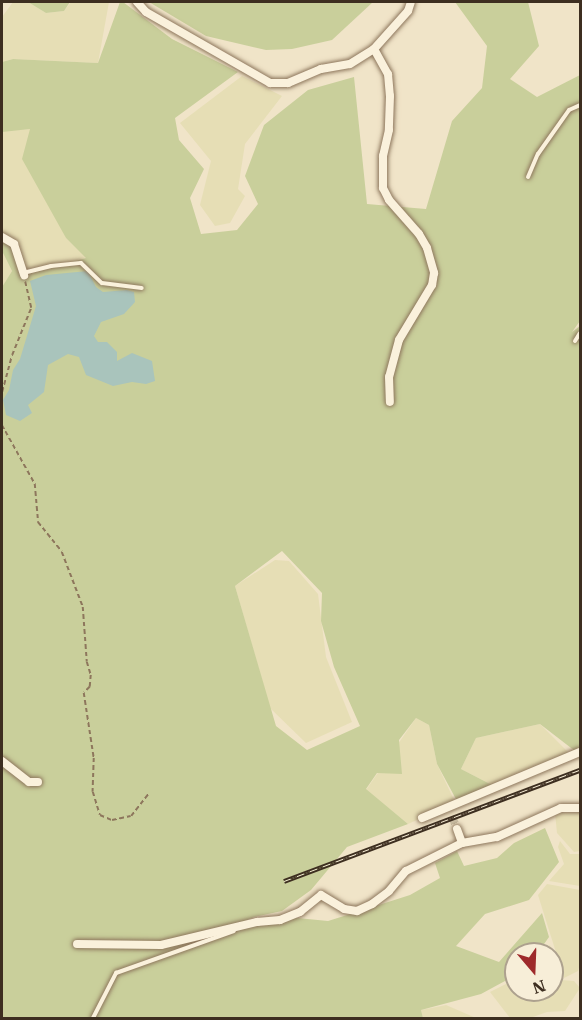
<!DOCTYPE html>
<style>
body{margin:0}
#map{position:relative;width:582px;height:1020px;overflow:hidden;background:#f0e4c8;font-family:"IBM Plex Serif",serif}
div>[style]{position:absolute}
.farmland>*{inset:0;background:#e6deb5}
.green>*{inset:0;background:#c9cf9b}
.water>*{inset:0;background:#a9c4bc}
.street-tunnel>*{height:8px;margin-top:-4px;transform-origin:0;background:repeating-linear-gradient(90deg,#ccc0a6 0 8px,transparent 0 12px)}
.path>*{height:1.5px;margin-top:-0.75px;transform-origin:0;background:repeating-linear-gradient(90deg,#8d765c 0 4.5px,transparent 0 7.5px)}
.roads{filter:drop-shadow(0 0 2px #8d765c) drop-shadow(0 0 2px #8d765c)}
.lane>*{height:4px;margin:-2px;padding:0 2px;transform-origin:2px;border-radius:2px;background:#faf1dc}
.street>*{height:8px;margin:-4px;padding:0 4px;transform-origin:4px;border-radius:4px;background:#faf1dc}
.rail>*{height:4.5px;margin-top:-2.25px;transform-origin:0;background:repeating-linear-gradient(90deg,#f7eed8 0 7px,#3d2e20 0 14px);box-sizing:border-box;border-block:2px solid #3d2e20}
span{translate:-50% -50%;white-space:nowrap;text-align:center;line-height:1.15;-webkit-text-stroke:4.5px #f7eed8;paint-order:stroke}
.frame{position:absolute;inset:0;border:3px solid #3d2e20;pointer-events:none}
.north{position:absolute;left:504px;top:942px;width:60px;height:60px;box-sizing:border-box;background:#f7eed8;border:2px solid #ada18e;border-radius:50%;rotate:161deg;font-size:16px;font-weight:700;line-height:24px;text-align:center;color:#3d2e20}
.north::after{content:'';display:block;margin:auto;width:21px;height:27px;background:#9e2a2b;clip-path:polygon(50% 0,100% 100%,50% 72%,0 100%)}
</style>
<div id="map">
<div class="farmland">
<div style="clip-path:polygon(13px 2px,28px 2px,46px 13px,64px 11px,71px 2px,109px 2px,98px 63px,13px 59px,2px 62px,2px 17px)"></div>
<div style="clip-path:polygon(242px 76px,282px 96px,245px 144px,238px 189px,245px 196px,230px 223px,215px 226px,200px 205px,211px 161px,180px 123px)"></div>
<div style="clip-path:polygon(31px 129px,66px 238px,87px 258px,24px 275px,2px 237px,2px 130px)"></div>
<div style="clip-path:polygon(2px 251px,12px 271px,2px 287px)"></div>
<div style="clip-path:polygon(275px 560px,289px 561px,318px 594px,326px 657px,352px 722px,306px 743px,270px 708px,235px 586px)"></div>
<div style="clip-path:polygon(416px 718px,429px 725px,437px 764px,455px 802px,408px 824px,366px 790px)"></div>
<div style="clip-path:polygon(540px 724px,572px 756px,492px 785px,461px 769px,476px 738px)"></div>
<div style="clip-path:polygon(580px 812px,580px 851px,574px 852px,557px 833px,555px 813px)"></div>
<div style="clip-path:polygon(560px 841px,570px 854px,580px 854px,580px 886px,549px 881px,564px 864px,558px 847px)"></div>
<div style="clip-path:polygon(547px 884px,580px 890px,580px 964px,578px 971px,564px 978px,538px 895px)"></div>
<div style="clip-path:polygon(550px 945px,561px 980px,574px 981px,580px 988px,565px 1011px,547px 1012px,530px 1018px,510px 1018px,490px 992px,516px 979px,516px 990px,552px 990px,552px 954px,543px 954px)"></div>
<div style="clip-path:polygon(446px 1005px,476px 1018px,423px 1018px,421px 1010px)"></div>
</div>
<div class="green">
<div style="clip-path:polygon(28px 2px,70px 2px,64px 11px,46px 13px)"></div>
<div style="clip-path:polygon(evenodd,120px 2px,123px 2px,172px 39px,238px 72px,175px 118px,179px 140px,204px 169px,190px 198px,201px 234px,237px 230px,258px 204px,245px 176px,264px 125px,308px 90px,354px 77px,367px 204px,426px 209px,452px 121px,482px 88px,487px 46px,455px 2px,528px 2px,539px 46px,510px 79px,537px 97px,580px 75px,580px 321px,572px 332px,580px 326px,580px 749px,575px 751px,540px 724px,476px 738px,461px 769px,492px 785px,457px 801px,437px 764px,429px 725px,416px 718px,399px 740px,402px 774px,377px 773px,366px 789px,408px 824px,347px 847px,311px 890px,282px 911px,254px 917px,202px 940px,287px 917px,328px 921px,360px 911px,410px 895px,440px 878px,435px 863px,457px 851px,464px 866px,497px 858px,514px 843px,545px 828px,559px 862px,529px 900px,485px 914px,456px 946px,499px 962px,542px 913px,549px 937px,537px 954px,516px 954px,516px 975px,481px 994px,421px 1010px,423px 1018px,2px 1018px,2px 287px,12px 271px,2px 251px,2px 236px,12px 243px,24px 275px,86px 258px,66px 238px,22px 159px,30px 129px,2px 132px,2px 62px,13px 59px,98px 63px,120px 2px,282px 551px,322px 593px,321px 621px,334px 667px,360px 726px,307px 750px,276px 726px,235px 586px,282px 551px)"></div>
<div style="clip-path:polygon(149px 2px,373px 2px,332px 40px,292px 49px,266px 50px,206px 36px)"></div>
</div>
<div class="water">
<div style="clip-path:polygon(88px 271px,96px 287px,103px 292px,127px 290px,134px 292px,135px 302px,124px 314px,101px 322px,94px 336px,98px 342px,107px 342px,117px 352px,117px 361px,132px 353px,152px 361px,155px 381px,146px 384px,132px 382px,113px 386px,86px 375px,79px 357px,68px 354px,48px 365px,44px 392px,28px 405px,32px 413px,20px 421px,6px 415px,3px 400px,9px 390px,13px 370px,20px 359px,36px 306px,30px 281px,46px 275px)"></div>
</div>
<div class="street-tunnel">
<div style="left:452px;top:816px;width:14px;rotate:69deg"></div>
</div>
<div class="path">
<div style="left:2px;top:392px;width:38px;rotate:-75deg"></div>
<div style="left:12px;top:355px;width:51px;rotate:-68deg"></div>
<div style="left:31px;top:308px;width:27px;rotate:-103deg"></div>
<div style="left:2px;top:425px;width:68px;rotate:60.8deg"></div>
<div style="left:35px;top:484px;width:38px;rotate:85deg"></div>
<div style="left:38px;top:522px;width:38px;rotate:51deg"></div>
<div style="left:62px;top:552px;width:59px;rotate:69.1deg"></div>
<div style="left:83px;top:607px;width:55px;rotate:85.8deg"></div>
<div style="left:87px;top:662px;width:14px;rotate:73deg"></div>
<div style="left:91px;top:675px;width:12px;rotate:95deg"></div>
<div style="left:90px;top:687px;width:8px;rotate:135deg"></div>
<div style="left:84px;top:693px;width:66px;rotate:81.3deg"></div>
<div style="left:94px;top:758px;width:34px;rotate:92deg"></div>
<div style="left:93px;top:792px;width:24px;rotate:73deg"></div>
<div style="left:100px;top:815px;width:13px;rotate:23deg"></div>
<div style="left:112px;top:820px;width:19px;rotate:-12deg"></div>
<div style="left:131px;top:816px;width:29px;rotate:-52deg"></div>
</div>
<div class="roads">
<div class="lane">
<div style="left:528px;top:177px;width:25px;rotate:-67deg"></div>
<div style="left:538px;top:154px;width:54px;rotate:-54.8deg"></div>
<div style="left:569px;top:110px;width:12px;rotate:-24deg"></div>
<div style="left:23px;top:273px;width:29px;rotate:-14deg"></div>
<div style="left:51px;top:266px;width:30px;rotate:-6deg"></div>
<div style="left:81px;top:263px;width:29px;rotate:44deg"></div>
<div style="left:102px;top:283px;width:40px;rotate:7.1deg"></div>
<div style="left:575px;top:341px;width:9px;rotate:-58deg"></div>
<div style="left:93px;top:1018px;width:51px;rotate:-62.9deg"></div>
<div style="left:116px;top:973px;width:125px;rotate:-19.6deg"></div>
</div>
<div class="street">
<div style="left:137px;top:2px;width:13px;rotate:48deg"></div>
<div style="left:146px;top:12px;width:143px;rotate:29.8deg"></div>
<div style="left:270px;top:83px;width:18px"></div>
<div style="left:288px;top:83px;width:36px;rotate:-23deg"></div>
<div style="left:321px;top:69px;width:29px;rotate:-10deg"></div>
<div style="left:350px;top:64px;width:28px;rotate:-32deg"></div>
<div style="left:374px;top:49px;width:51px;rotate:-48.2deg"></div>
<div style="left:408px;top:11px;width:9px;rotate:-72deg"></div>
<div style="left:374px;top:49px;width:29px;rotate:61deg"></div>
<div style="left:388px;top:74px;width:22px;rotate:85deg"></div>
<div style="left:390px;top:96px;width:34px;rotate:92deg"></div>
<div style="left:389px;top:130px;width:27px;rotate:103deg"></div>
<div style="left:383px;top:156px;width:32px;rotate:90deg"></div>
<div style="left:383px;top:188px;width:13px;rotate:63deg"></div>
<div style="left:389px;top:200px;width:45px;rotate:48.6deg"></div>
<div style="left:419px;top:234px;width:16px;rotate:60deg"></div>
<div style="left:427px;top:248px;width:26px;rotate:74deg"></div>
<div style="left:434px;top:273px;width:12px;rotate:99deg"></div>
<div style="left:432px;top:285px;width:64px;rotate:121deg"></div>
<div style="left:399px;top:340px;width:38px;rotate:105deg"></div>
<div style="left:389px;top:377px;width:25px;rotate:88deg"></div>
<div style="left:2px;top:237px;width:14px;rotate:30deg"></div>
<div style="left:14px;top:244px;width:33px;rotate:72deg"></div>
<div style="left:2px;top:761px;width:34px;rotate:38deg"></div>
<div style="left:29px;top:782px;width:9px"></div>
<div style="left:422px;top:818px;width:171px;rotate:-22.7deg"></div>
<div style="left:457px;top:829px;width:15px;rotate:70deg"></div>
<div style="left:77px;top:944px;width:84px;rotate:0.7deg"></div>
<div style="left:161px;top:945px;width:99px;rotate:-13.5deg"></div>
<div style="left:257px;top:922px;width:23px;rotate:-5deg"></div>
<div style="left:280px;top:920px;width:22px;rotate:-22deg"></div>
<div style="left:300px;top:912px;width:27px;rotate:-39deg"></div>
<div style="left:321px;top:895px;width:27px;rotate:31deg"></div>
<div style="left:344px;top:909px;width:13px;rotate:9deg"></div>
<div style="left:357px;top:911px;width:17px;rotate:-25deg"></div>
<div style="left:372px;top:904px;width:21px;rotate:-37deg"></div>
<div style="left:389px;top:891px;width:26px;rotate:-50deg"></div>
<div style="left:406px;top:871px;width:63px;rotate:-26.6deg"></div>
<div style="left:462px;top:843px;width:36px;rotate:-10deg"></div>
<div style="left:497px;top:837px;width:70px;rotate:-24.4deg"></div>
<div style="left:561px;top:808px;width:19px"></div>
</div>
</div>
<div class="rail">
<div style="left:284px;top:881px;width:316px;rotate:-20.6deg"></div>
</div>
<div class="frame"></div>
<div class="north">N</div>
</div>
